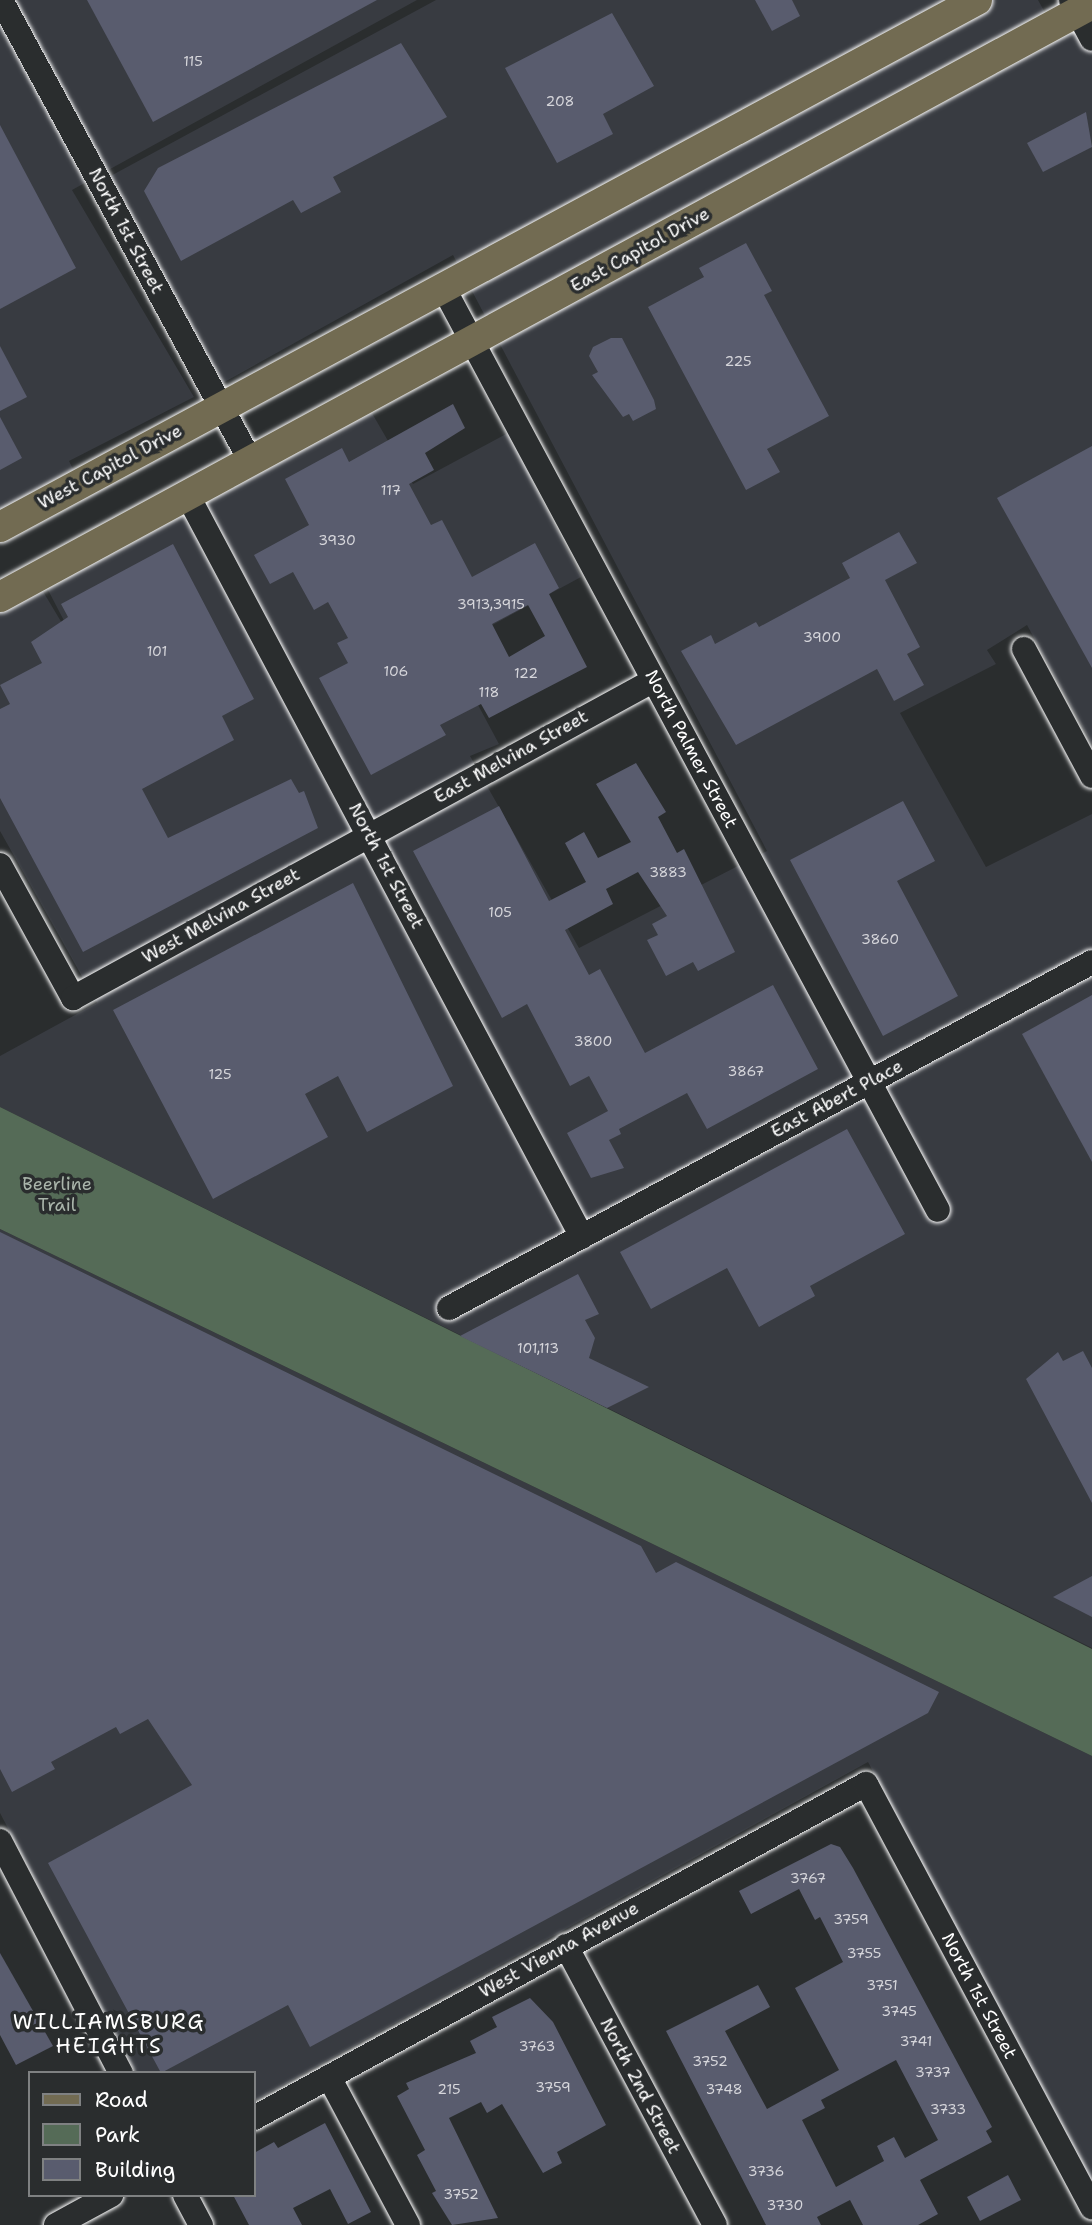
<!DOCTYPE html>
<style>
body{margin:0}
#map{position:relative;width:1092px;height:2225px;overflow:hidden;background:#2a2d2e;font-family:"Shantell Sans",sans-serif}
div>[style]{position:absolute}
.built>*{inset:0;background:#383b41}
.green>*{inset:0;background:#556b57}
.building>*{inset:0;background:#595c6e}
.roads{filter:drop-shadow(0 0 2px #fff) drop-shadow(0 0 2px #fff)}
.minor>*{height:24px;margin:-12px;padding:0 12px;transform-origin:12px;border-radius:12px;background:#2a2d2e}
.major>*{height:30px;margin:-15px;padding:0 15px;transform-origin:15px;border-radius:15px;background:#726b52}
span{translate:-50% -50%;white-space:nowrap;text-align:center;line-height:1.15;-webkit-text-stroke:7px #2a2d2e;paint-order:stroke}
.number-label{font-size:14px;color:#d6d6db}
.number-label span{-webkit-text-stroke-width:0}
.street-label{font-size:18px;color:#fff}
.park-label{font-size:18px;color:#aab5ab}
.quarter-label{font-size:21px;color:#fff;letter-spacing:2px}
.legend{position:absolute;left:28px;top:2071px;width:228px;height:126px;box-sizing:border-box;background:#2a2d2e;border:2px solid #7f8182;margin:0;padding:9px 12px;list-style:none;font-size:21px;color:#fff}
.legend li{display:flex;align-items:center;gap:14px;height:35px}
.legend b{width:35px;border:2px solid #7f8182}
</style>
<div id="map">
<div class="built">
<div style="clip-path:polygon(0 0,417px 0,72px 190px,194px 397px,69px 461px,80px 483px,0 527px)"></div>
<div style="clip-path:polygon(436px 0,1038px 0,1058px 36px,1092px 18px,1092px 744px,1027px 625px,987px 650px,996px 664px,900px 713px,986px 867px,1092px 814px,1092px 1648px,0 1107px,0 1056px,97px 1003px,0 831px,0 597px,35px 578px,87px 665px,47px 588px,369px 408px,413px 484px,508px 433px,581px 577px,448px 649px,499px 744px,470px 756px,579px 948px,767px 851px,453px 255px,219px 385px,105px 179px)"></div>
<div style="clip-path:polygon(0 1229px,1092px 1756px,1092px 2185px,868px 1762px,254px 2101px,254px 2073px,136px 2073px,0 1813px)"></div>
</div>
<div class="green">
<div style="clip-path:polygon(0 1107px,1092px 1649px,1092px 1756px,0 1229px)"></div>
</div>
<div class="building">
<div style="clip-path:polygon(87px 0,377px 0,153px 122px)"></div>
<div style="clip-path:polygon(755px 0,792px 0,800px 16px,772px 31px)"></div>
<div style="clip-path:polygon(612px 13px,654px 86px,603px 114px,613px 134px,557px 163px,505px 68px)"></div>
<div style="clip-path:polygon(401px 43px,447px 117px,333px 177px,341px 192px,301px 213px,293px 200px,181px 261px,144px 191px,158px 168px)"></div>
<div style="clip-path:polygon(1086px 112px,1092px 147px,1043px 172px,1027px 143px)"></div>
<div style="clip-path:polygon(0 125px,76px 268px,0 309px)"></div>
<div style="clip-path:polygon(746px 243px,772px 291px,764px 295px,829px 416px,767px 449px,780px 472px,746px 490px,648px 307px,704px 277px,699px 268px)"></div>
<div style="clip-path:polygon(611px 338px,622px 338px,654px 400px,656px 409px,633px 421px,629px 414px,623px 417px,592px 375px,598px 372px,589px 356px,593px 347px)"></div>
<div style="clip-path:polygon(0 346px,27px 397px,0 411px)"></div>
<div style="clip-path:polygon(evenodd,453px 404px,465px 428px,425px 453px,434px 470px,409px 484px,431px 525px,442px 520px,472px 577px,535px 543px,559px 588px,549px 594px,587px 667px,489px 718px,481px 704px,440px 725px,446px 735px,371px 775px,319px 678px,348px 663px,337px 643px,348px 638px,328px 602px,314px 610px,293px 572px,270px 584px,254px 555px,309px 525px,285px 479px,342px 448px,349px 462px,453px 404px,528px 605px,545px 636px,509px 657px,492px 624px,528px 605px)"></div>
<div style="clip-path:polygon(0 417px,22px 458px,0 470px)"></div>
<div style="clip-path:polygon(1092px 446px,1092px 668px,997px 498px)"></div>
<div style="clip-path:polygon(899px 532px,917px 563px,885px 580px,920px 647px,907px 654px,924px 685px,894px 701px,877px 669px,736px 745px,681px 651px,711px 635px,715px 644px,756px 622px,759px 627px,850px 578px,842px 563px)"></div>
<div style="clip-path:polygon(173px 544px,254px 699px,222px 716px,234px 740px,142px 789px,168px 838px,291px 779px,299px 793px,304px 791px,318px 828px,83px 952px,0 798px,0 709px,10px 704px,0 685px,42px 663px,31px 642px,68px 617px,61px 604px)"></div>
<div style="clip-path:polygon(636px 763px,666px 812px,658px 817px,677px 853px,684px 849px,735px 952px,698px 971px,693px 962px,666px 976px,647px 940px,658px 935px,652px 924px,667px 916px,638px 872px,606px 889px,613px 904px,565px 930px,589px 975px,600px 969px,645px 1053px,773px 985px,818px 1069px,707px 1129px,687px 1093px,619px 1129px,621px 1134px,609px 1140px,624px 1168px,591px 1178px,567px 1133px,608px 1111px,589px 1076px,570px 1086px,527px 1004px,502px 1018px,413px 851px,499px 806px,549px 901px,586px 882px,565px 843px,584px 832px,598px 858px,631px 842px,596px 784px)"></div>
<div style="clip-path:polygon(903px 801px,935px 861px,897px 881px,958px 996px,883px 1036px,790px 860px)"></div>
<div style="clip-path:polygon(353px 883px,453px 1086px,367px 1132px,338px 1076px,305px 1094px,328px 1137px,213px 1199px,113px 1010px)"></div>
<div style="clip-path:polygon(1092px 995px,1092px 1162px,1022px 1034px)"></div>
<div style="clip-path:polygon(847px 1129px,905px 1234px,810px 1286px,815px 1296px,759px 1327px,727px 1268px,651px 1309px,620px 1252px)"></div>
<div style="clip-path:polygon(0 1232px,641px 1546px,656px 1573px,676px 1562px,939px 1692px,928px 1713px,310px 2047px,288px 2005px,161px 2073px,48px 1863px,192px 1785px,148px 1719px,120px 1734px,116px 1727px,51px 1762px,55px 1769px,12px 1792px,0 1769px)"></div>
<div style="clip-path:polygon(578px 1274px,599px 1314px,585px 1320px,595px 1338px,589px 1358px,649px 1387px,607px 1408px,460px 1336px)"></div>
<div style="clip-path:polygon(1083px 1351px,1092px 1368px,1092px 1503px,1026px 1379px,1058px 1352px,1063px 1361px)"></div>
<div style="clip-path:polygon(1092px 1576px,1092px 1617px,1053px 1597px)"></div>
<div style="clip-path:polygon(evenodd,831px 1844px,840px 1847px,853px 1868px,992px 2127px,986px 2131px,992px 2142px,920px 2180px,938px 2214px,918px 2225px,863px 2225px,850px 2200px,817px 2217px,821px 2225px,766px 2225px,666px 2031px,758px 1985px,770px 2007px,725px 2031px,767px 2109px,839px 2070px,795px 1988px,843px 1962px,820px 1917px,815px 1920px,799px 1889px,751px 1914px,739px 1891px,831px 1844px,896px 2060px,938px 2140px,905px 2158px,894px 2137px,877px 2146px,884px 2161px,836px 2187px,802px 2120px,825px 2108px,821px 2100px,896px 2060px)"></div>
<div style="clip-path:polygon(0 1953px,53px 2046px,16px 2065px,0 2035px)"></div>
<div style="clip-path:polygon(530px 1998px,553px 2022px,606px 2125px,557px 2152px,562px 2163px,543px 2173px,502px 2104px,487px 2113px,481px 2102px,449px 2118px,498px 2218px,452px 2225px,432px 2193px,436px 2191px,417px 2155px,425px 2150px,397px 2096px,409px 2089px,406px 2083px,476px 2053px,470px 2041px,497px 2027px,492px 2017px)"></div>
<div style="clip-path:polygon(325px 2123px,371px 2212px,348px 2224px,330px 2189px,293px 2208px,302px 2225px,249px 2225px,233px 2195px,254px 2195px,254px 2153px,274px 2142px,278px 2148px)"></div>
<div style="clip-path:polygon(1008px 2175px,1021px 2200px,980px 2221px,967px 2197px)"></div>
</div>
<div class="roads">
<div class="minor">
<div style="left:1px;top:0;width:525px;rotate:61.58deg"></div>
<div style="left:1071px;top:0;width:44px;rotate:61.7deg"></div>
<div style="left:443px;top:287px;width:1047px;rotate:61.8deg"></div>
<div style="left:188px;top:496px;width:839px;rotate:62deg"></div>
<div style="left:1024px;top:649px;width:144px;rotate:61.8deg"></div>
<div style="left:0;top:865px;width:152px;rotate:61.2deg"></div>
<div style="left:73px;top:998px;width:662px;rotate:-28.69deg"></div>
<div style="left:449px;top:1308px;width:730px;rotate:-28.28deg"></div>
<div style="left:0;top:1841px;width:262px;rotate:62.5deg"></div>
<div style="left:566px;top:1946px;width:316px;rotate:61.9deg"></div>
<div style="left:329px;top:2077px;width:168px;rotate:61.9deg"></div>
<div style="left:254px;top:2118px;width:697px;rotate:-28.62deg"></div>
<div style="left:866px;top:1784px;width:480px;rotate:61.9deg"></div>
<div style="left:185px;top:2195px;width:34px;rotate:62deg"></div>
<div style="left:56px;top:2225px;width:63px;rotate:-28.6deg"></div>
</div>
<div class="major">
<div style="left:0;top:527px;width:1110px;rotate:-28.34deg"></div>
<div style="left:0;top:597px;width:1243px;rotate:-28.5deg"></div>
</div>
</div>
<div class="number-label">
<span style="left:193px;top:61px">115</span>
<span style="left:560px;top:101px">208</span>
<span style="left:738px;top:361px">225</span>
<span style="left:391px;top:490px">117</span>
<span style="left:337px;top:540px">3930</span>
<span style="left:491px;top:604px">3913,3915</span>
<span style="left:822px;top:637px">3900</span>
<span style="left:157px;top:651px">101</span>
<span style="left:396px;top:671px">106</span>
<span style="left:526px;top:673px">122</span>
<span style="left:489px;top:692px">118</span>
<span style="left:668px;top:872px">3883</span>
<span style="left:500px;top:912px">105</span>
<span style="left:880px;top:939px">3860</span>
<span style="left:593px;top:1041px">3800</span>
<span style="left:746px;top:1071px">3867</span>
<span style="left:220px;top:1074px">125</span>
<span style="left:538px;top:1348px">101,113</span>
<span style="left:808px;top:1878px">3767</span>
<span style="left:851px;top:1919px">3759</span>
<span style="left:864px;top:1953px">3755</span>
<span style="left:882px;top:1985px">3751</span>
<span style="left:899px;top:2011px">3745</span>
<span style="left:916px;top:2041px">3741</span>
<span style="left:537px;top:2046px">3763</span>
<span style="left:710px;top:2061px">3752</span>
<span style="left:933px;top:2072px">3737</span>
<span style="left:553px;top:2087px">3759</span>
<span style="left:449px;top:2089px">215</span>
<span style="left:724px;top:2089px">3748</span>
<span style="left:948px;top:2109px">3733</span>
<span style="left:766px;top:2171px">3736</span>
<span style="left:461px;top:2194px">3752</span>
<span style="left:785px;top:2205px">3730</span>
</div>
<div class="street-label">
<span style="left:126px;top:231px;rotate:62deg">North 1st Street</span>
<span style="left:640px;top:250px;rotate:-29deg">East Capitol Drive</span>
<span style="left:110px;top:467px;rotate:-28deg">West Capitol Drive</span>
<span style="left:691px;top:749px;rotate:62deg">North Palmer Street</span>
<span style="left:511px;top:757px;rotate:-29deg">East Melvina Street</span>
<span style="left:386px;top:866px;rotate:62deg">North 1st Street</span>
<span style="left:221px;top:916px;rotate:-29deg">West Melvina Street</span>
<span style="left:837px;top:1099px;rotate:-28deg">East Abert Place</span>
<span style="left:559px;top:1950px;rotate:-29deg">West Vienna Avenue</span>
<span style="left:979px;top:1996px;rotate:62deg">North 1st Street</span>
<span style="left:640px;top:2086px;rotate:62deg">North 2nd Street</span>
</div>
<div class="park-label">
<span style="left:57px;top:1195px">Beerline<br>Trail</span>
</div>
<div class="quarter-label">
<span style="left:109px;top:2034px">WILLIAMSBURG<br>HEIGHTS</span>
</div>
<ul class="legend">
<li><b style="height:9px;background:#726b52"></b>Road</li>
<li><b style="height:19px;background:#556b57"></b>Park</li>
<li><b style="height:19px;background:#595c6e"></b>Building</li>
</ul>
</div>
